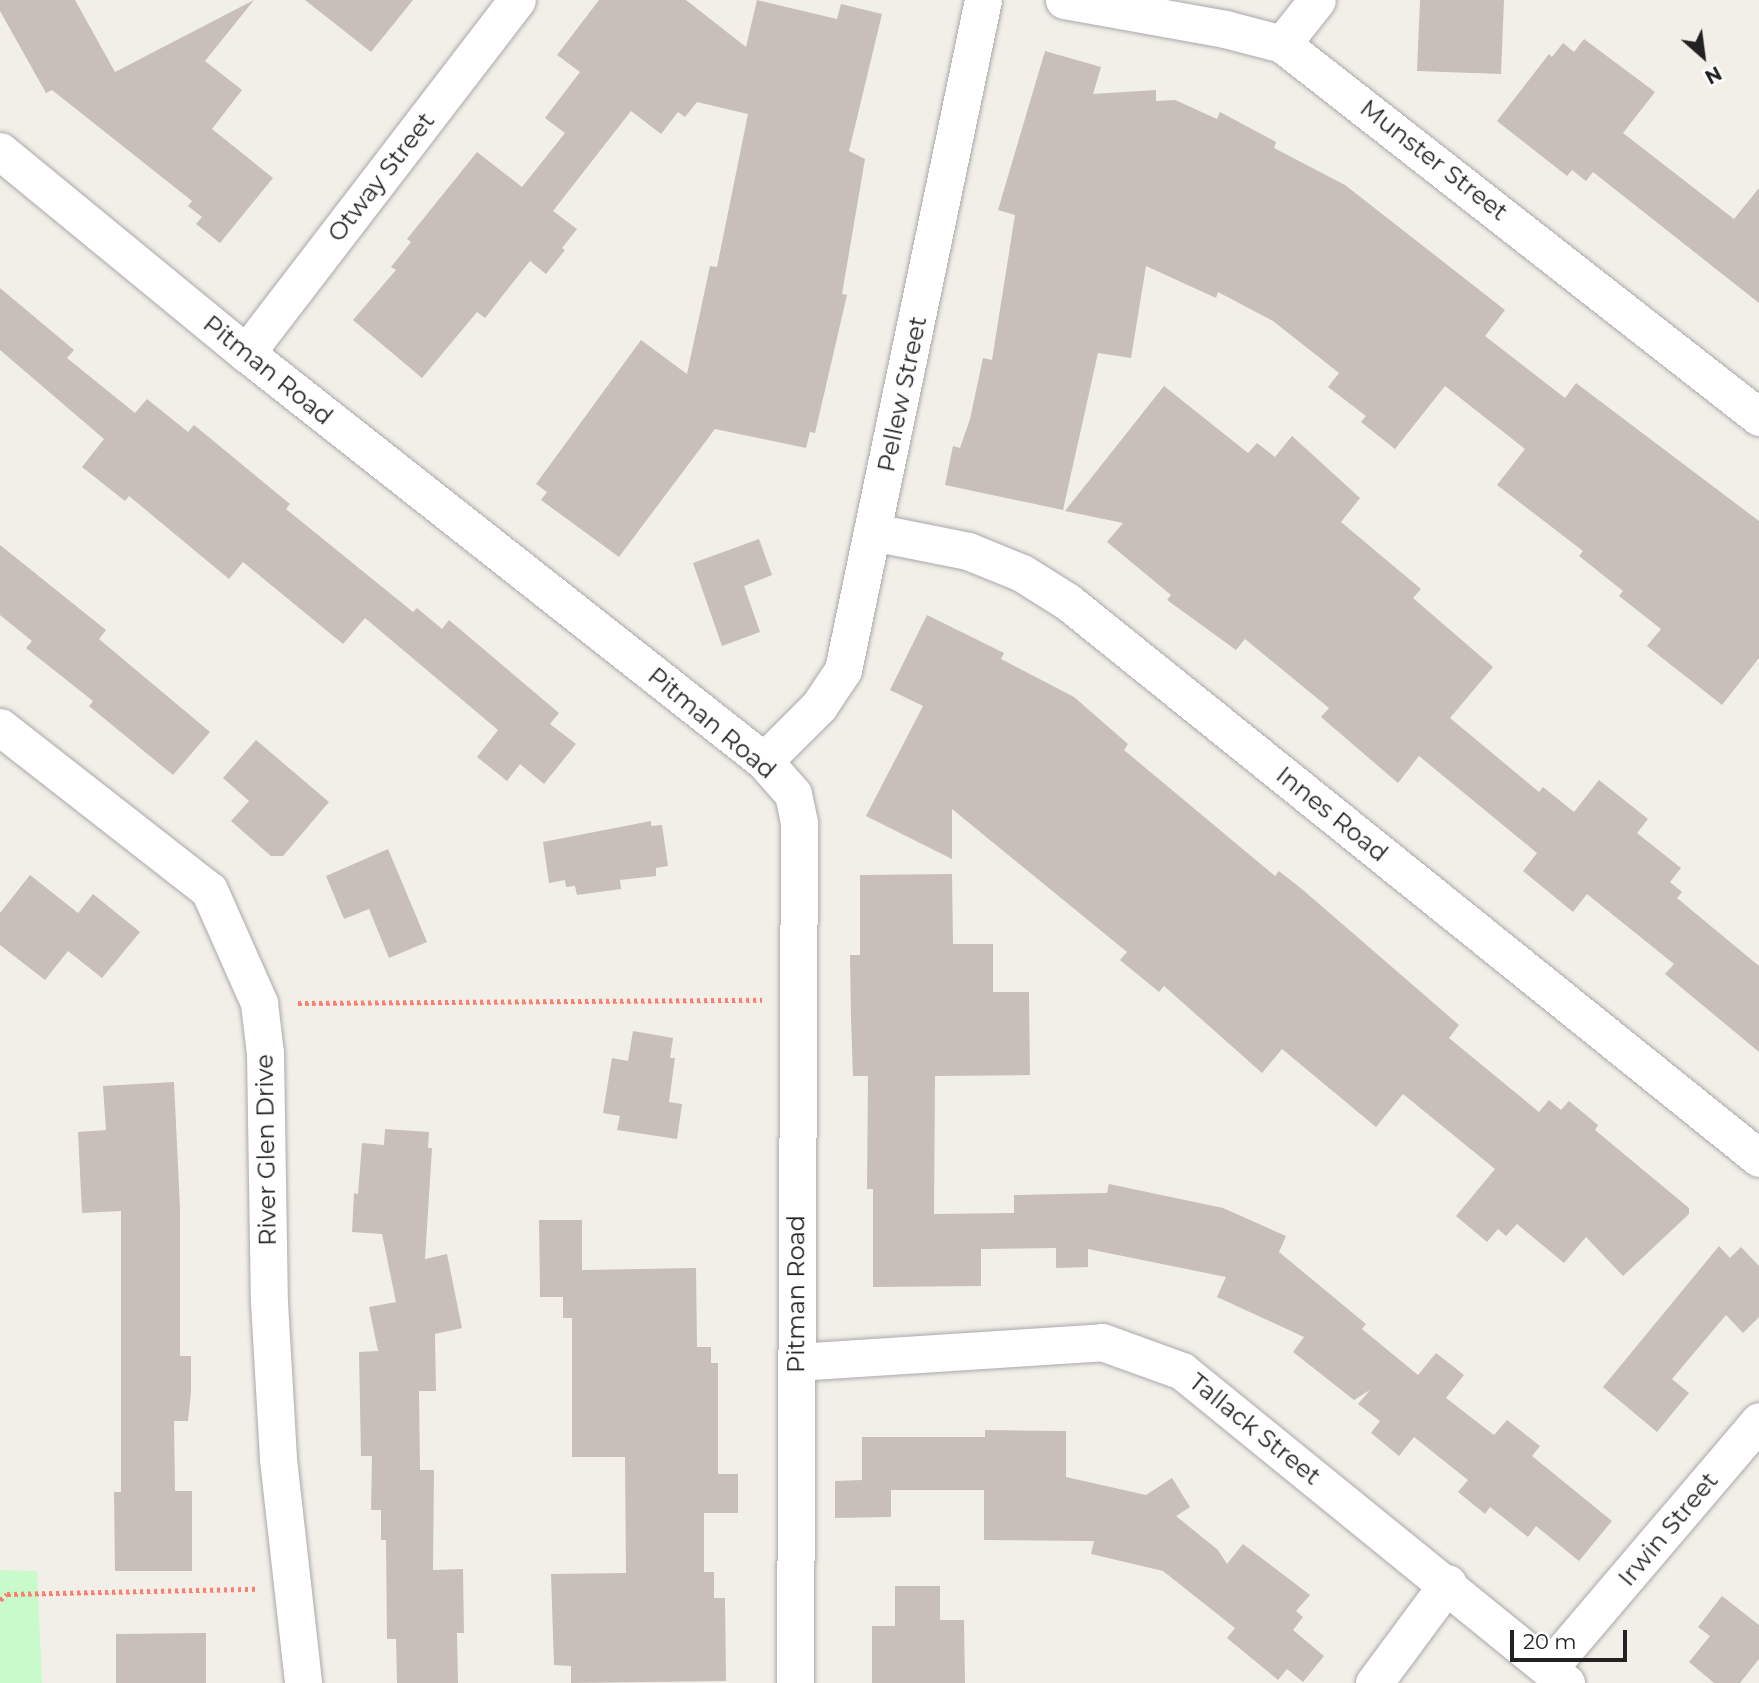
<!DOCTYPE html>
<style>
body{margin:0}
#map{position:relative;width:1759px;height:1683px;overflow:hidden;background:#f2efe9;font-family:Montserrat,sans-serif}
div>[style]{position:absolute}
.park>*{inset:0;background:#c8facc}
.building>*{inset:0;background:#c7bfb8}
.path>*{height:4.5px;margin-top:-2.25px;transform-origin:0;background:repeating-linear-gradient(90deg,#fa8072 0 3.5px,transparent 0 7px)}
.roads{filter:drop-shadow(0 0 2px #a9a9a9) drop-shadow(0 0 2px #a9a9a9)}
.minor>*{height:37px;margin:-18.5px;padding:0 18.5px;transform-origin:18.5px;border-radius:18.5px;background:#fff}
span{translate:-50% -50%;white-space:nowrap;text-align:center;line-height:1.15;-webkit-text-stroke:7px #fff;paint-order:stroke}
.street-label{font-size:24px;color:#222}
.north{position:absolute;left:1668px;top:21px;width:70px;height:70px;-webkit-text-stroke:5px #fff;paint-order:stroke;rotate:152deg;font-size:19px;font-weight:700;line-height:28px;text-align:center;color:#222}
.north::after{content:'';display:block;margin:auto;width:24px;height:32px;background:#222;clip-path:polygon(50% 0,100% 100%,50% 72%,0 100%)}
.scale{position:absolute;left:1510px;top:1630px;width:117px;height:32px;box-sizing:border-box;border:4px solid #222;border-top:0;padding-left:9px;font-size:21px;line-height:24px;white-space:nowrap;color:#222;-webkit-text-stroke:5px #fff;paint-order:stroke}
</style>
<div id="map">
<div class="park">
<div style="clip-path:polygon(0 1570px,37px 1571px,42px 1683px,0 1683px)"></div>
</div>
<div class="building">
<div style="clip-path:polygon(0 0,75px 0,115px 72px,254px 0,205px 61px,242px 90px,212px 129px,273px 178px,220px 243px,196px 224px,202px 217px,188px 206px,192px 201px,52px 90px,46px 93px,0 11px)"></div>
<div style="clip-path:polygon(305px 0,413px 0,371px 52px)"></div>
<div style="clip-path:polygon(599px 0,686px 0,746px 47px,757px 0,837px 19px,841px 4px,882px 14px,849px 151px,865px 159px,842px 294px,847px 295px,815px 433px,810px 432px,806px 448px,715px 429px,619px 557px,541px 500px,547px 492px,536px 484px,641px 340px,687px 374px,710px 266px,717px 267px,748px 114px,697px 102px,685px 117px,678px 112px,661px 134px,631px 111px,553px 211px,577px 229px,562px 248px,565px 250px,546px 274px,530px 261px,485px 318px,477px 312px,422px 378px,353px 320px,396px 270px,391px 267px,411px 242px,407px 239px,477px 152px,522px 187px,565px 133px,545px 118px,580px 72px,557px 55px)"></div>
<div style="clip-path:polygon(1420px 0,1504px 0,1501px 74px,1417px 71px)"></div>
<div style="clip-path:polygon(1584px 39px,1655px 92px,1623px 133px,1734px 219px,1759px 188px,1759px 303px,1593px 172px,1586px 181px,1572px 170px,1567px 176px,1497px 121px,1549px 54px,1552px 57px,1563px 43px,1574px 52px)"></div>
<div style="clip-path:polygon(1045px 51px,1101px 67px,1093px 94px,1156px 90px,1156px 101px,1175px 100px,1217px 119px,1220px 112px,1276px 142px,1274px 148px,1345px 185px,1505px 310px,1485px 336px,1565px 398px,1576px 383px,1759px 521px,1759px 658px,1722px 705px,1647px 646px,1661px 629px,1619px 596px,1623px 591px,1579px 556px,1583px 551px,1497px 485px,1525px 449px,1445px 386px,1395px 449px,1361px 422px,1366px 416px,1328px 387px,1339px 373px,1273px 321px,1218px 292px,1216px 298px,1146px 266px,1131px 358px,1098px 353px,1063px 510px,945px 485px,953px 446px,960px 448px,970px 419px,983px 358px,992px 360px,1015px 215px,998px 210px)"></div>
<div style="clip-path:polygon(0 288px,74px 350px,67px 358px,135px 413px,147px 399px,188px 432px,194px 425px,290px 504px,286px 509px,413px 612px,417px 608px,442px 629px,449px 620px,559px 713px,550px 724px,576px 744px,544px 784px,520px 764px,507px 781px,477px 757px,498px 730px,365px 618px,343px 644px,243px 562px,229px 579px,129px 496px,125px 501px,82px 467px,104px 439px,0 350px)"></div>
<div style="clip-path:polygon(1164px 386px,1248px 453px,1257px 443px,1275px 457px,1292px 436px,1360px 498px,1341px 522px,1421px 589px,1413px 598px,1493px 667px,1450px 718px,1539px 792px,1543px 787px,1574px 812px,1599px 780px,1648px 819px,1637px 833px,1681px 868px,1670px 882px,1682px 892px,1677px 898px,1759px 966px,1759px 1052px,1665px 974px,1674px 964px,1587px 894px,1573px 912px,1523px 871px,1537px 853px,1419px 756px,1398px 783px,1321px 717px,1329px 708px,1245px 639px,1236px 650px,1167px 600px,1171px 595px,1107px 542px,1123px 523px,1065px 511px)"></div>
<div style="clip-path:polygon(759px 539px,772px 575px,744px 586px,760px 632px,722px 646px,693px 563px)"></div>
<div style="clip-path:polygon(0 545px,106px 630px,99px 639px,210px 732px,173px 775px,89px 706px,93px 701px,26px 648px,32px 641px,0 615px)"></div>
<div style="clip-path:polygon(927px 615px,1004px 653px,1001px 659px,1074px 697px,1128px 744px,1124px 750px,1275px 876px,1279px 871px,1303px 890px,1459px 1025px,1449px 1038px,1539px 1112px,1549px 1100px,1561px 1110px,1569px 1101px,1598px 1125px,1595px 1130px,1689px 1208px,1689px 1214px,1623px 1276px,1586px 1237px,1564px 1263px,1517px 1224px,1506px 1236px,1498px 1229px,1487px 1242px,1456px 1216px,1495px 1169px,1403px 1094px,1376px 1127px,1282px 1049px,1262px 1073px,1164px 986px,1159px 992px,1120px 960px,1127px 952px,952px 809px,952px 859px,866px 816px,923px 706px,890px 690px)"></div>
<div style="clip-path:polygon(256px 740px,329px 802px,283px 856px,271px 856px,231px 821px,249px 801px,223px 778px)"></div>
<div style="clip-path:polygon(651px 821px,651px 826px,662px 825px,668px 866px,656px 868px,656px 876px,620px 880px,621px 889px,577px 895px,575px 886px,566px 887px,565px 880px,549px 883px,543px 842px)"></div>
<div style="clip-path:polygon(388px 849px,427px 942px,389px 958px,369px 909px,344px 919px,326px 876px)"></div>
<div style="clip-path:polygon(952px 874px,953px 944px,993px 944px,993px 992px,1029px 992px,1030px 1075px,935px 1076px,934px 1214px,1014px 1213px,1014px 1195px,1107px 1193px,1109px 1184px,1223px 1208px,1286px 1236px,1279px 1252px,1366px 1324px,1362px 1329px,1418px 1375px,1436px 1353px,1464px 1375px,1446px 1398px,1494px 1435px,1507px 1420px,1540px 1446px,1532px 1456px,1612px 1521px,1579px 1561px,1536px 1526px,1528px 1537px,1490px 1507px,1485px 1514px,1458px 1492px,1468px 1480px,1414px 1437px,1399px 1456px,1371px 1433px,1380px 1421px,1358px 1404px,1370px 1390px,1354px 1400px,1293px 1352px,1304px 1337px,1217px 1297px,1226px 1277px,1088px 1249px,1088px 1267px,1056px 1268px,1056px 1248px,981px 1249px,981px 1286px,873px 1287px,873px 1189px,867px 1189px,868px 1076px,853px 1076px,851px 1018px,850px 955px,860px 955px,860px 875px)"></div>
<div style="clip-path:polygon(30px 875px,78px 913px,93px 894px,140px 932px,102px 978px,68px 951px,45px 980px,0 945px,0 913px)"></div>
<div style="clip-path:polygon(633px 1031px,673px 1038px,670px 1058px,675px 1058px,669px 1102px,682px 1104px,677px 1139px,617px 1130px,620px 1116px,603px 1113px,612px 1058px,628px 1061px)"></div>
<div style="clip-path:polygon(174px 1082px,180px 1208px,180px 1356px,191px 1356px,191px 1392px,188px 1421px,174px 1421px,175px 1491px,192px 1491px,192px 1571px,115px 1571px,114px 1492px,121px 1492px,121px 1211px,82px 1213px,78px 1132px,106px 1130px,103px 1086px)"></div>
<div style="clip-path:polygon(385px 1129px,429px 1132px,428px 1148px,432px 1148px,425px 1259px,447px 1254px,462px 1328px,435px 1334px,436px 1391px,419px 1391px,420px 1470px,434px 1470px,433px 1570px,463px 1569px,464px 1633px,457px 1633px,458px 1683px,397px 1683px,396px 1639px,387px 1639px,386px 1540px,381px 1540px,381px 1510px,371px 1510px,372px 1456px,361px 1456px,359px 1352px,378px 1351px,369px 1307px,396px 1302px,382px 1234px,352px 1232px,354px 1193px,358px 1194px,362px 1143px,384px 1145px)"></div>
<div style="clip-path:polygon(539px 1220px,582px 1220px,582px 1270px,696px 1268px,697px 1347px,711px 1347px,711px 1363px,718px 1363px,718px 1474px,738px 1474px,738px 1513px,704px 1513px,704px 1572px,714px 1572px,714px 1598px,725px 1598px,726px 1681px,571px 1683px,571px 1666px,554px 1665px,551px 1574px,626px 1573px,625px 1457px,572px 1457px,572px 1318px,563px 1318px,563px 1297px,540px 1297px)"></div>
<div style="clip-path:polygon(1719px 1246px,1730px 1258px,1741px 1247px,1759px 1266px,1759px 1317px,1743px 1333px,1726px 1315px,1672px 1379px,1689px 1393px,1657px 1432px,1603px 1387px)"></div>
<div style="clip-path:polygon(985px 1430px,1066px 1431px,1066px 1477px,1146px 1495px,1172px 1478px,1190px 1507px,1176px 1516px,1218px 1550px,1227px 1564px,1243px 1544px,1310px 1595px,1296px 1611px,1303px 1617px,1293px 1630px,1324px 1656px,1303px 1682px,1287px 1669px,1278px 1680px,1227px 1638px,1235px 1628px,1163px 1571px,1091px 1554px,1094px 1541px,984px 1540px,984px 1490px,891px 1490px,891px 1517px,835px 1518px,835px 1481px,862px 1480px,862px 1437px,985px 1437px)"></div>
<div style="clip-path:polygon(895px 1586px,940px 1586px,940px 1620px,964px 1620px,965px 1683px,872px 1683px,872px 1626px,895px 1626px)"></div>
<div style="clip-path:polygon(1722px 1596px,1759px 1625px,1759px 1659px,1740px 1683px,1714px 1683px,1689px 1662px,1710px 1636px,1698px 1627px)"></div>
<div style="clip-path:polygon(206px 1633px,206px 1683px,116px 1683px,116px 1634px)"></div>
</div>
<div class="path">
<div style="left:298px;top:1003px;width:464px;rotate:-0.4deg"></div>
<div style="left:0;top:1600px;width:9px;rotate:-41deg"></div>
<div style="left:7px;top:1594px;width:249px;rotate:-1.2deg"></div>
</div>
<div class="roads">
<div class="minor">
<div style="left:1064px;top:0;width:164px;rotate:10.2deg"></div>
<div style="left:1225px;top:29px;width:59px;rotate:14.7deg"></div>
<div style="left:1282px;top:44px;width:606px;rotate:38.02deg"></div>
<div style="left:1282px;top:44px;width:56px;rotate:-51.5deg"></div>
<div style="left:0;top:151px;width:318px;rotate:39.4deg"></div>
<div style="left:246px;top:353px;width:659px;rotate:38.23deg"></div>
<div style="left:764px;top:761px;width:44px;rotate:48.7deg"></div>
<div style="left:793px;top:794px;width:30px;rotate:78deg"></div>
<div style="left:799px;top:823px;width:860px;rotate:90.27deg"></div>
<div style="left:246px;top:353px;width:445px;rotate:-52.5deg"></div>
<div style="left:873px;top:532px;width:97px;rotate:11.3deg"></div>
<div style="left:968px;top:551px;width:58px;rotate:22.2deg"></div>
<div style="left:1022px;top:573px;width:54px;rotate:32.2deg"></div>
<div style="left:1068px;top:602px;width:887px;rotate:38.82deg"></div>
<div style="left:0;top:727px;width:265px;rotate:38deg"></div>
<div style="left:209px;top:890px;width:124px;rotate:66.1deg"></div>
<div style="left:259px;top:1003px;width:50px;rotate:83.2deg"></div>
<div style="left:265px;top:1053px;width:249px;rotate:89.1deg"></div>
<div style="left:269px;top:1302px;width:157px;rotate:86.7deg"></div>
<div style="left:278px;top:1459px;width:225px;rotate:83.6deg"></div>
<div style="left:764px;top:761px;width:78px;rotate:-45deg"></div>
<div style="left:819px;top:706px;width:43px;rotate:-56.3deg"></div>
<div style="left:843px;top:670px;width:684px;rotate:-78.2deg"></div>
<div style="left:796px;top:1362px;width:307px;rotate:-3.7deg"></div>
<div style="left:1102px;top:1342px;width:85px;rotate:19.9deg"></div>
<div style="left:1182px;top:1371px;width:495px;rotate:39.1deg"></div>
<div style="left:1549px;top:1668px;width:324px;rotate:-49.6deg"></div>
<div style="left:1374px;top:1683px;width:124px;rotate:-53.5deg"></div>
</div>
</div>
<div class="street-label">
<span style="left:1434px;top:160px;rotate:38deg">Munster Street</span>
<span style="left:381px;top:177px;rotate:-52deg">Otway Street</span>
<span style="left:268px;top:370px;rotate:39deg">Pitman Road</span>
<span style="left:902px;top:394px;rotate:-78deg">Pellew Street</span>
<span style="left:712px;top:723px;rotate:40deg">Pitman Road</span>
<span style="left:1332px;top:814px;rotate:39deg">Innes Road</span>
<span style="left:266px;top:1150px;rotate:-91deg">River Glen Drive</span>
<span style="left:796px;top:1294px;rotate:-90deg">Pitman Road</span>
<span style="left:1255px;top:1429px;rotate:39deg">Tallack Street</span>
<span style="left:1668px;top:1529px;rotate:-50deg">Irwin Street</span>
</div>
<div class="north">N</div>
<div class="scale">20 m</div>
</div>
